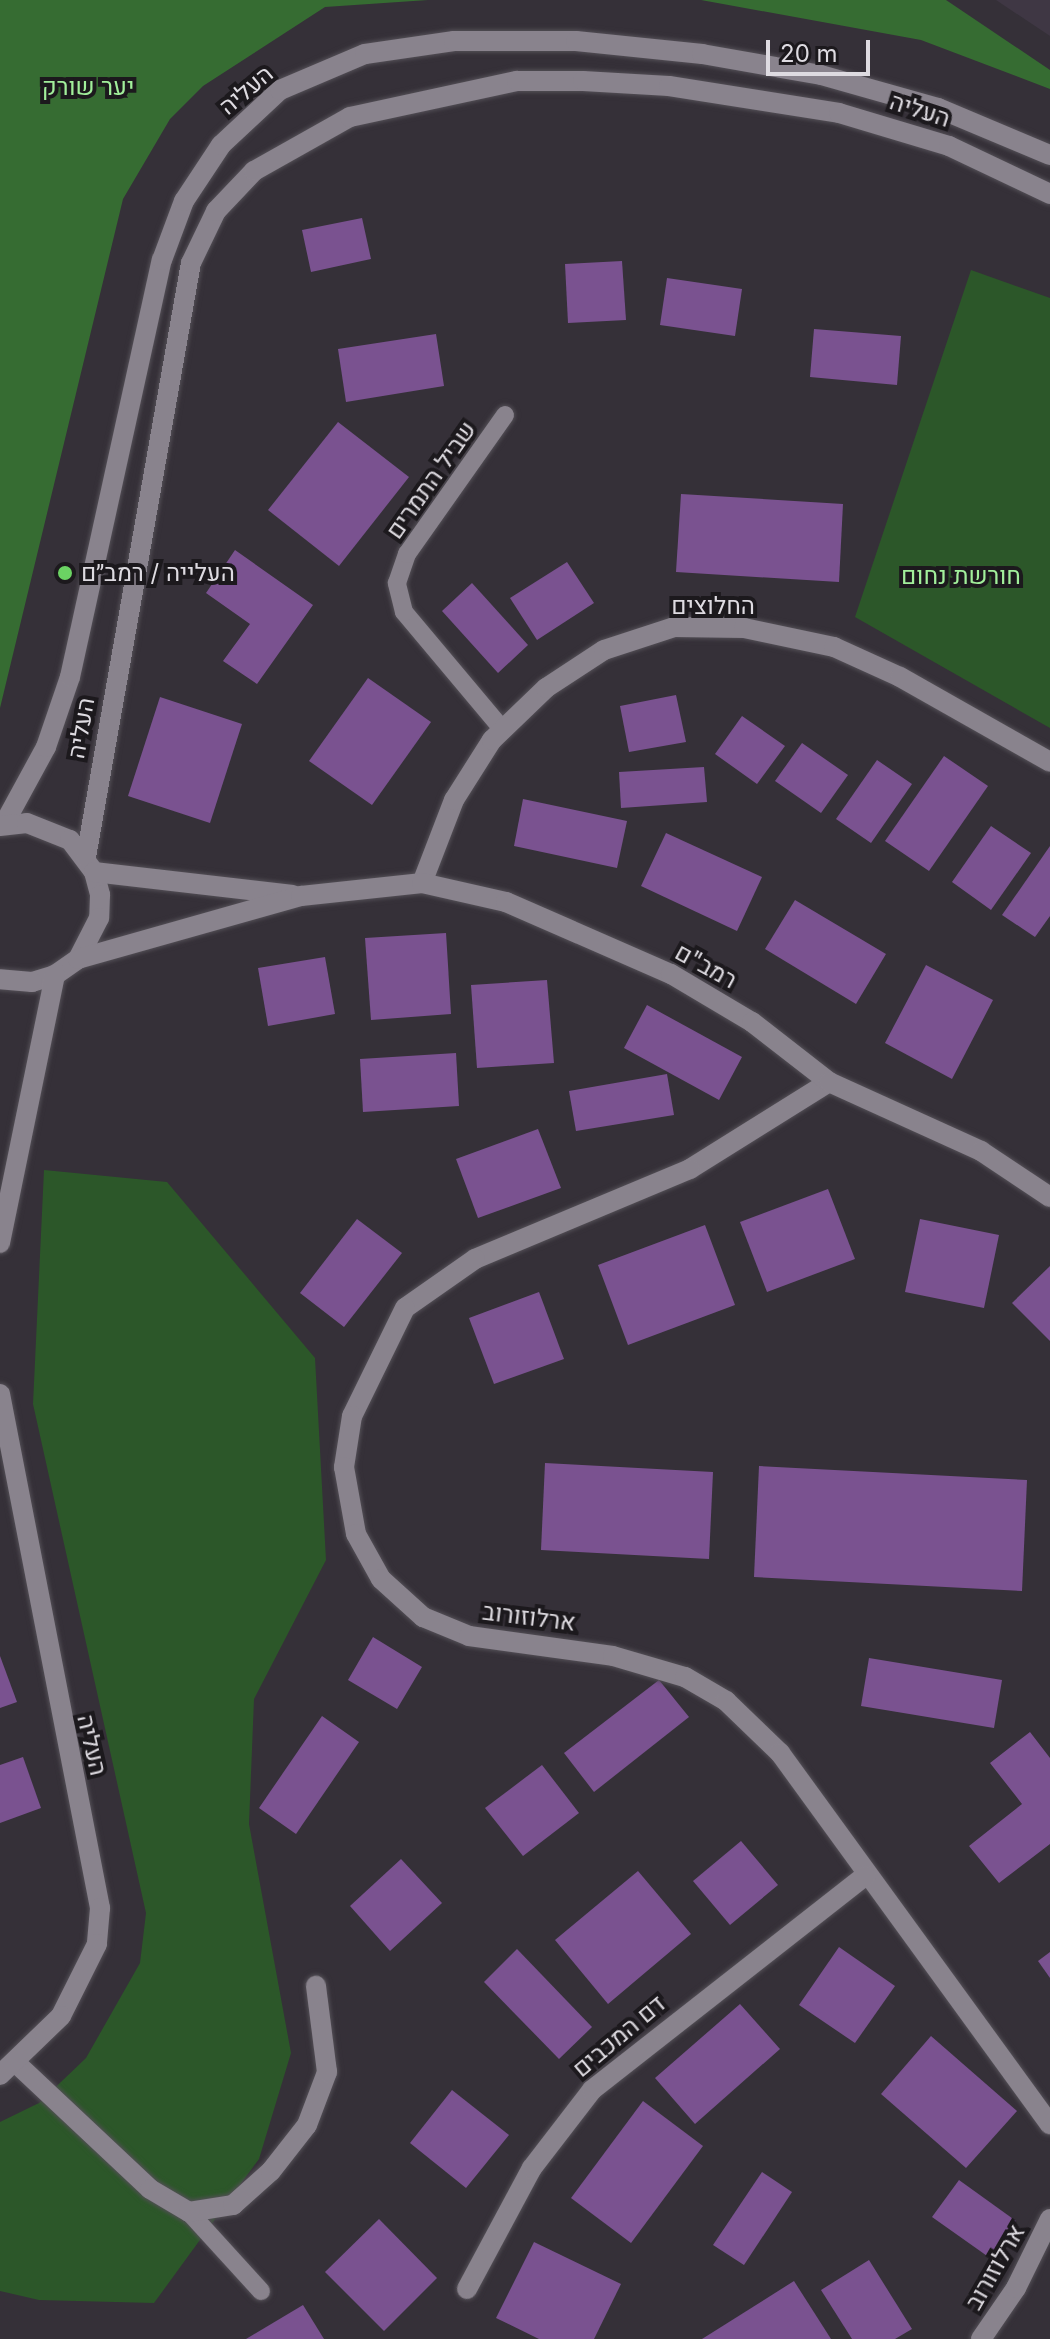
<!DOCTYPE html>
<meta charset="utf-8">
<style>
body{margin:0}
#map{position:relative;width:1050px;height:2339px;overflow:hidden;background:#353038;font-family:Inter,Heebo,sans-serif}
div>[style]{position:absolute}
.built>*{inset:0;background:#3f3744}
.green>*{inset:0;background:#2c5729}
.forest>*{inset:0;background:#366c32}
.building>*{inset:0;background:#7a5290}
.roads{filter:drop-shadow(0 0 2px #534f56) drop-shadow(0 0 2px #534f56)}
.lane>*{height:18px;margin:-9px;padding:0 9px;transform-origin:9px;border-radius:9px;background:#89838d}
.street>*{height:20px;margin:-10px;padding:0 10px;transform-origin:10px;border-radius:10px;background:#89838d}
.secondary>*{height:20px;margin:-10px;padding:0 10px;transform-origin:10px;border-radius:10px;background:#89838d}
.dots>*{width:22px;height:22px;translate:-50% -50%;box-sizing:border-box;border:4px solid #1c191d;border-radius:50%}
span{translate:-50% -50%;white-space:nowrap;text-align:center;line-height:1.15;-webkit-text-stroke:8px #1c191d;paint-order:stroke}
.park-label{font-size:24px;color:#a2ef9b}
.street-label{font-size:24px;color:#dedbe1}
.poi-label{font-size:24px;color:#dedbe1}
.left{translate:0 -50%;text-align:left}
.scale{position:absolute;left:766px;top:40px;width:104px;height:36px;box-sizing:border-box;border:4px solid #dedbe1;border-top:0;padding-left:10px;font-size:24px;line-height:28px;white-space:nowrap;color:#dedbe1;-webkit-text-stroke:6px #1c191d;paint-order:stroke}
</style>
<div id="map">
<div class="built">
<div style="clip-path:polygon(996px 0,1050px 0,1050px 36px)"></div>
</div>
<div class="green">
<div style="clip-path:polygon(971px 270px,1050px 298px,1050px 728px,855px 617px)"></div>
<div style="clip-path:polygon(44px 1170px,167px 1182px,315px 1358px,326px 1560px,254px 1699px,249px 1824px,291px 2053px,259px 2159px,154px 2303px,39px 2300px,0 2291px,0 2122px,39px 2103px,86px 2058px,140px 1963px,146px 1913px,33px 1404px)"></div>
</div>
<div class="forest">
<div style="clip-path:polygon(0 0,428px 0,325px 7px,203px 86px,170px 119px,123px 199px,0 708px)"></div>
<div style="clip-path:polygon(701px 0,946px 0,1050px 70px,1050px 89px,921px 40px)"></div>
</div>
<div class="building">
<div style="clip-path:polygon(362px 218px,371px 259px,311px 272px,302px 230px)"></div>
<div style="clip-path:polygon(622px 261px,626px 320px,568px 323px,565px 264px)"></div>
<div style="clip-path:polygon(667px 278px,742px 289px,735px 336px,660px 325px)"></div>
<div style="clip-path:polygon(814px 329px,901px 336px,897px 385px,810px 377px)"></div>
<div style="clip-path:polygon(436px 334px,444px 386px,346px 402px,338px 349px)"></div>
<div style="clip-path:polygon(338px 422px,409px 477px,339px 566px,268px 510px)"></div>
<div style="clip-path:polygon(681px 494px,843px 504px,839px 582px,676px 572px)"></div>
<div style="clip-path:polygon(235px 550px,313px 605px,257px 684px,223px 661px,250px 624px,206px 593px)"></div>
<div style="clip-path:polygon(567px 562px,594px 603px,537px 640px,510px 598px)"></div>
<div style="clip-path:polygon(472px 583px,528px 645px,498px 673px,442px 611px)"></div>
<div style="clip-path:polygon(368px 678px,431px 722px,372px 805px,309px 761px)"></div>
<div style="clip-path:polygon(676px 695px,686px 742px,629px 752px,620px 706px)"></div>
<div style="clip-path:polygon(160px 697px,242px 724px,210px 823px,128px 796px)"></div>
<div style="clip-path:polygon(742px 716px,785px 746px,757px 784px,715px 754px)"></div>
<div style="clip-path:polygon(802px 743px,848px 775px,821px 813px,775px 781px)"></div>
<div style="clip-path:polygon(944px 756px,988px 786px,929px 871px,885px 841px)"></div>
<div style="clip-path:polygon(877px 760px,912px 784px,871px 843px,836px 819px)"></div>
<div style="clip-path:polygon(704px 767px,707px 802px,621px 808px,619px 772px)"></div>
<div style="clip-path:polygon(523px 799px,627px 821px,617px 868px,514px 846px)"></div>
<div style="clip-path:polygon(991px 826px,1031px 853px,991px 910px,952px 882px)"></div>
<div style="clip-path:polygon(666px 833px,762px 877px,737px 931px,641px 886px)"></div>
<div style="clip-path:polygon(1050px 846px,1050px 916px,1035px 937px,1002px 915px)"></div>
<div style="clip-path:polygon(795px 900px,886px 954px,856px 1004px,765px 949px)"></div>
<div style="clip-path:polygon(446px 933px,451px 1014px,371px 1020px,365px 938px)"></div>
<div style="clip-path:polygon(325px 957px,335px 1014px,268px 1026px,258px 968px)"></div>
<div style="clip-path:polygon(926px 965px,993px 1000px,952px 1079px,885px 1043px)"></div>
<div style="clip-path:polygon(547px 980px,554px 1063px,477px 1068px,471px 985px)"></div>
<div style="clip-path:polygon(647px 1005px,742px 1057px,719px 1100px,624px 1048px)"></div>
<div style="clip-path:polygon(456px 1053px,459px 1106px,363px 1112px,360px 1059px)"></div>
<div style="clip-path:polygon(667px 1074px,674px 1115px,576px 1131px,569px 1091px)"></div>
<div style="clip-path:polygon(538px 1129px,561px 1188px,478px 1218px,456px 1159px)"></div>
<div style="clip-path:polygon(828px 1189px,855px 1259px,767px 1292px,740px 1222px)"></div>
<div style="clip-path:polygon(357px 1219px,402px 1253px,344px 1327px,300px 1293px)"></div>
<div style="clip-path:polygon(920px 1219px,999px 1235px,984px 1308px,905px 1292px)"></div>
<div style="clip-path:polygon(705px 1225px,735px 1305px,628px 1345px,598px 1265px)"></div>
<div style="clip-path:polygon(1050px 1266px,1050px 1341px,1012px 1303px)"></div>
<div style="clip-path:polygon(539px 1292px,564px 1359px,494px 1384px,469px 1318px)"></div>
<div style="clip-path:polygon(545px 1463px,713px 1472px,709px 1559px,541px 1550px)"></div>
<div style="clip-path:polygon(759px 1466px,1027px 1480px,1022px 1591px,754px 1577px)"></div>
<div style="clip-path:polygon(373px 1637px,422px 1667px,397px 1709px,348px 1680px)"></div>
<div style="clip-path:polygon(0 1656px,17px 1702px,0 1708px)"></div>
<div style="clip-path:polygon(869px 1658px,1002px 1680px,994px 1728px,861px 1706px)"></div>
<div style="clip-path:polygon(659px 1680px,689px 1717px,594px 1792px,564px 1753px)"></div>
<div style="clip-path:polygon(322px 1716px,359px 1742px,296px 1834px,259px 1808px)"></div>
<div style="clip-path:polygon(1030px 1732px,1050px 1758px,1050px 1844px,999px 1883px,969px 1846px,1022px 1804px,990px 1763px)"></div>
<div style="clip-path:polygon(23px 1757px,41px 1808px,0 1823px,0 1765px)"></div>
<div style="clip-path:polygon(542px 1765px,579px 1813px,523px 1856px,485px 1808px)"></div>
<div style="clip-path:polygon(741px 1841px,778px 1885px,730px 1925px,693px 1881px)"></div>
<div style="clip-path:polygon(401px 1859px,442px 1903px,390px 1951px,350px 1906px)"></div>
<div style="clip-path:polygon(638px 1871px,691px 1934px,608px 2004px,555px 1940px)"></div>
<div style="clip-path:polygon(839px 1947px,895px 1986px,855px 2043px,799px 2005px)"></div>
<div style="clip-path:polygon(517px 1949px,592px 2027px,559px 2059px,484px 1982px)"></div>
<div style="clip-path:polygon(1050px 1952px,1050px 1978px,1038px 1961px)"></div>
<div style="clip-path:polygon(740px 2004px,780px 2049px,695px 2124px,655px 2078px)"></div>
<div style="clip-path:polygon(931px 2036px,1017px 2111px,966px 2168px,881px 2094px)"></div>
<div style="clip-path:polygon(452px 2090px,509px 2135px,466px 2188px,410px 2143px)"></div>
<div style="clip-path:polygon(643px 2101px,703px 2146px,631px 2243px,571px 2198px)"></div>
<div style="clip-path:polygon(762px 2172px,792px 2192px,744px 2265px,713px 2245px)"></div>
<div style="clip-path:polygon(959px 2180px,1016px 2221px,990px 2258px,932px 2217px)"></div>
<div style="clip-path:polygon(379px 2219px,437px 2278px,384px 2331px,325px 2272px)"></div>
<div style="clip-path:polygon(534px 2242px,621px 2284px,594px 2339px,539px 2339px,496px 2318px)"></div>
<div style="clip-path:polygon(869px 2260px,912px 2329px,895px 2339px,852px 2339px,821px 2290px)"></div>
<div style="clip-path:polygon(794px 2281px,831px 2339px,702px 2339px)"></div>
<div style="clip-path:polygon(303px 2305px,324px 2339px,246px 2339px)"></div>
</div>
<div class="roads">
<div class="lane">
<div style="left:503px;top:730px;width:154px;rotate:-130deg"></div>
<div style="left:404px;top:612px;width:30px;rotate:-104deg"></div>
<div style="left:397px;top:583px;width:31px;rotate:-71deg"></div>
<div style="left:407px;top:554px;width:170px;rotate:-54.8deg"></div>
<div style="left:189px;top:2212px;width:107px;rotate:47.7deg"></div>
</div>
<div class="street">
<div style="left:422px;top:883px;width:89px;rotate:-68.9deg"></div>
<div style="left:454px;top:800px;width:71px;rotate:-57.7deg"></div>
<div style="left:492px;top:740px;width:75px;rotate:-43.9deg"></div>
<div style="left:546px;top:688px;width:69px;rotate:-33.2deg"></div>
<div style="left:604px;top:650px;width:74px;rotate:-18.2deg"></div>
<div style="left:674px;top:627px;width:70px;rotate:0.8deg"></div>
<div style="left:744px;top:628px;width:92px;rotate:11.9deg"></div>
<div style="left:834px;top:647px;width:72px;rotate:24.4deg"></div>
<div style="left:900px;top:677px;width:172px;rotate:29.5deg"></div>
<div style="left:829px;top:1082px;width:164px;rotate:148deg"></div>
<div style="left:690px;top:1169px;width:233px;rotate:157.3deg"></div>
<div style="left:475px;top:1259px;width:85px;rotate:145deg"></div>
<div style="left:405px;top:1308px;width:120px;rotate:116.1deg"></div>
<div style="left:352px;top:1416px;width:52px;rotate:98.9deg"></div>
<div style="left:344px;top:1467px;width:68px;rotate:79.8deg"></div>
<div style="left:356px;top:1534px;width:51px;rotate:60.9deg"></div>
<div style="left:381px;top:1579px;width:57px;rotate:42.1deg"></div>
<div style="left:423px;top:1617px;width:50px;rotate:22.4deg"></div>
<div style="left:469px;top:1636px;width:145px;rotate:7.9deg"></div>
<div style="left:613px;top:1656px;width:75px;rotate:16.3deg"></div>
<div style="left:685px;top:1677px;width:48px;rotate:30.3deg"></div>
<div style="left:726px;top:1701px;width:75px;rotate:43.9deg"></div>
<div style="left:780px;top:1753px;width:459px;rotate:54deg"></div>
<div style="left:16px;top:2063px;width:184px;rotate:43.2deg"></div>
<div style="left:150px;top:2189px;width:45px;rotate:30.5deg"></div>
<div style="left:189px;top:2212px;width:45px;rotate:-9deg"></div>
<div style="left:233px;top:2205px;width:51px;rotate:-41.8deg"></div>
<div style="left:271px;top:2171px;width:58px;rotate:-52deg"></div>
<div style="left:307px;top:2125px;width:57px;rotate:-69.3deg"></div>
<div style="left:327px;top:2072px;width:87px;rotate:-97.3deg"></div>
<div style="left:467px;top:2289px;width:137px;rotate:-61.8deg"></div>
<div style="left:532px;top:2168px;width:98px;rotate:-52.4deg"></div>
<div style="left:592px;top:2090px;width:347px;rotate:-38.1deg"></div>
<div style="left:981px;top:2339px;width:62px;rotate:-55.5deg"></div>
<div style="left:1016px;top:2288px;width:77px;rotate:-63.8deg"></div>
</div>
<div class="secondary">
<div style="left:4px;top:824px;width:88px;rotate:-61.4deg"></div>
<div style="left:46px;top:747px;width:74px;rotate:-71.1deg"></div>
<div style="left:70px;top:677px;width:427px;rotate:-77.6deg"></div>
<div style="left:162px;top:260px;width:63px;rotate:-69.6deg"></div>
<div style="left:184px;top:201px;width:67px;rotate:-56.5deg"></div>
<div style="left:221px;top:145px;width:81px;rotate:-43deg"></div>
<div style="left:280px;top:90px;width:92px;rotate:-23deg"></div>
<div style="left:365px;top:54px;width:90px;rotate:-8.3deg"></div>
<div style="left:454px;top:41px;width:122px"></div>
<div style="left:576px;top:41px;width:127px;rotate:5.9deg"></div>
<div style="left:702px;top:54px;width:121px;rotate:10deg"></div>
<div style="left:821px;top:75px;width:122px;rotate:15.8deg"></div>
<div style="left:938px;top:108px;width:121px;rotate:22.8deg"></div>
<div style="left:0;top:826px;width:27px;rotate:-6deg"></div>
<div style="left:27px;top:823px;width:46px;rotate:21.6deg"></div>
<div style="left:70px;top:840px;width:40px;rotate:53deg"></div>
<div style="left:94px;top:872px;width:24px;rotate:75deg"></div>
<div style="left:100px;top:895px;width:23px;rotate:92deg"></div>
<div style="left:99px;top:918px;width:46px;rotate:117.1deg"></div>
<div style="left:78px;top:959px;width:28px;rotate:145deg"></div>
<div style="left:55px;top:975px;width:24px;rotate:163deg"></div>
<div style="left:32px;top:982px;width:32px;rotate:-175deg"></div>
<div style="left:86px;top:857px;width:603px;rotate:-79.98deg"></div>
<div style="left:191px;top:263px;width:58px;rotate:-64.3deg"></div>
<div style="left:216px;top:211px;width:55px;rotate:-46.5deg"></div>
<div style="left:254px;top:171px;width:110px;rotate:-29.4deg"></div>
<div style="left:350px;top:117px;width:171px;rotate:-12.2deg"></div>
<div style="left:517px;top:81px;width:66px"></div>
<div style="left:583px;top:81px;width:86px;rotate:3.3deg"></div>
<div style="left:669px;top:86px;width:172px;rotate:9deg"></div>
<div style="left:839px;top:113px;width:115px;rotate:16.7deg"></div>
<div style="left:949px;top:146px;width:112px;rotate:25.4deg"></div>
<div style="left:94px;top:872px;width:200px;rotate:6.6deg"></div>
<div style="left:78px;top:959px;width:232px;rotate:-15.8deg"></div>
<div style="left:301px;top:896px;width:122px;rotate:-6.1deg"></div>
<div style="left:422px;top:883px;width:86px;rotate:12.7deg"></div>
<div style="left:506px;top:902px;width:180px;rotate:23.6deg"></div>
<div style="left:671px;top:974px;width:94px;rotate:30.7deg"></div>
<div style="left:752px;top:1022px;width:98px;rotate:37.9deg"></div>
<div style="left:829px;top:1082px;width:167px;rotate:24.4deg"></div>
<div style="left:981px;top:1151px;width:83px;rotate:33.7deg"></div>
<div style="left:0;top:1243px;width:274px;rotate:-78.4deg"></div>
<div style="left:0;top:1394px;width:524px;rotate:78.99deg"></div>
<div style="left:100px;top:1908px;width:36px;rotate:95deg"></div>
<div style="left:97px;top:1944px;width:80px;rotate:116.6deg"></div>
<div style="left:61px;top:2016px;width:85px;rotate:136deg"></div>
</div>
</div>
<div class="dots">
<div style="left:65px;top:573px;background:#6bd363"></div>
</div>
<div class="park-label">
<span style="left:88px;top:87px">יער שורק</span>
<span style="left:961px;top:576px">חורשת נחום</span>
</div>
<div class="street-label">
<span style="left:246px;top:90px;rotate:-40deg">העליה</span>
<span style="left:920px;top:110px;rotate:18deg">העליה</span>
<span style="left:431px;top:480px;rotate:-55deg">שביל התמרים</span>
<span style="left:713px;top:606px">החלוצים</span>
<span style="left:81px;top:728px;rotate:-80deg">העליה</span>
<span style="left:706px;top:966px;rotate:29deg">רמב"ם</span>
<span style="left:529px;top:1617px;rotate:7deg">ארלוזורוב</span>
<span style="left:92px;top:1745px;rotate:77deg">העליה</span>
<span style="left:619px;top:2036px;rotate:-40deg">דם המכבים</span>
<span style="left:995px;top:2267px;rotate:-60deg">ארלוזורוב</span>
</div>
<div class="poi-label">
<span class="left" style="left:81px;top:573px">העלייה / רמב״ם</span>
</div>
<div class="scale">20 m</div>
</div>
